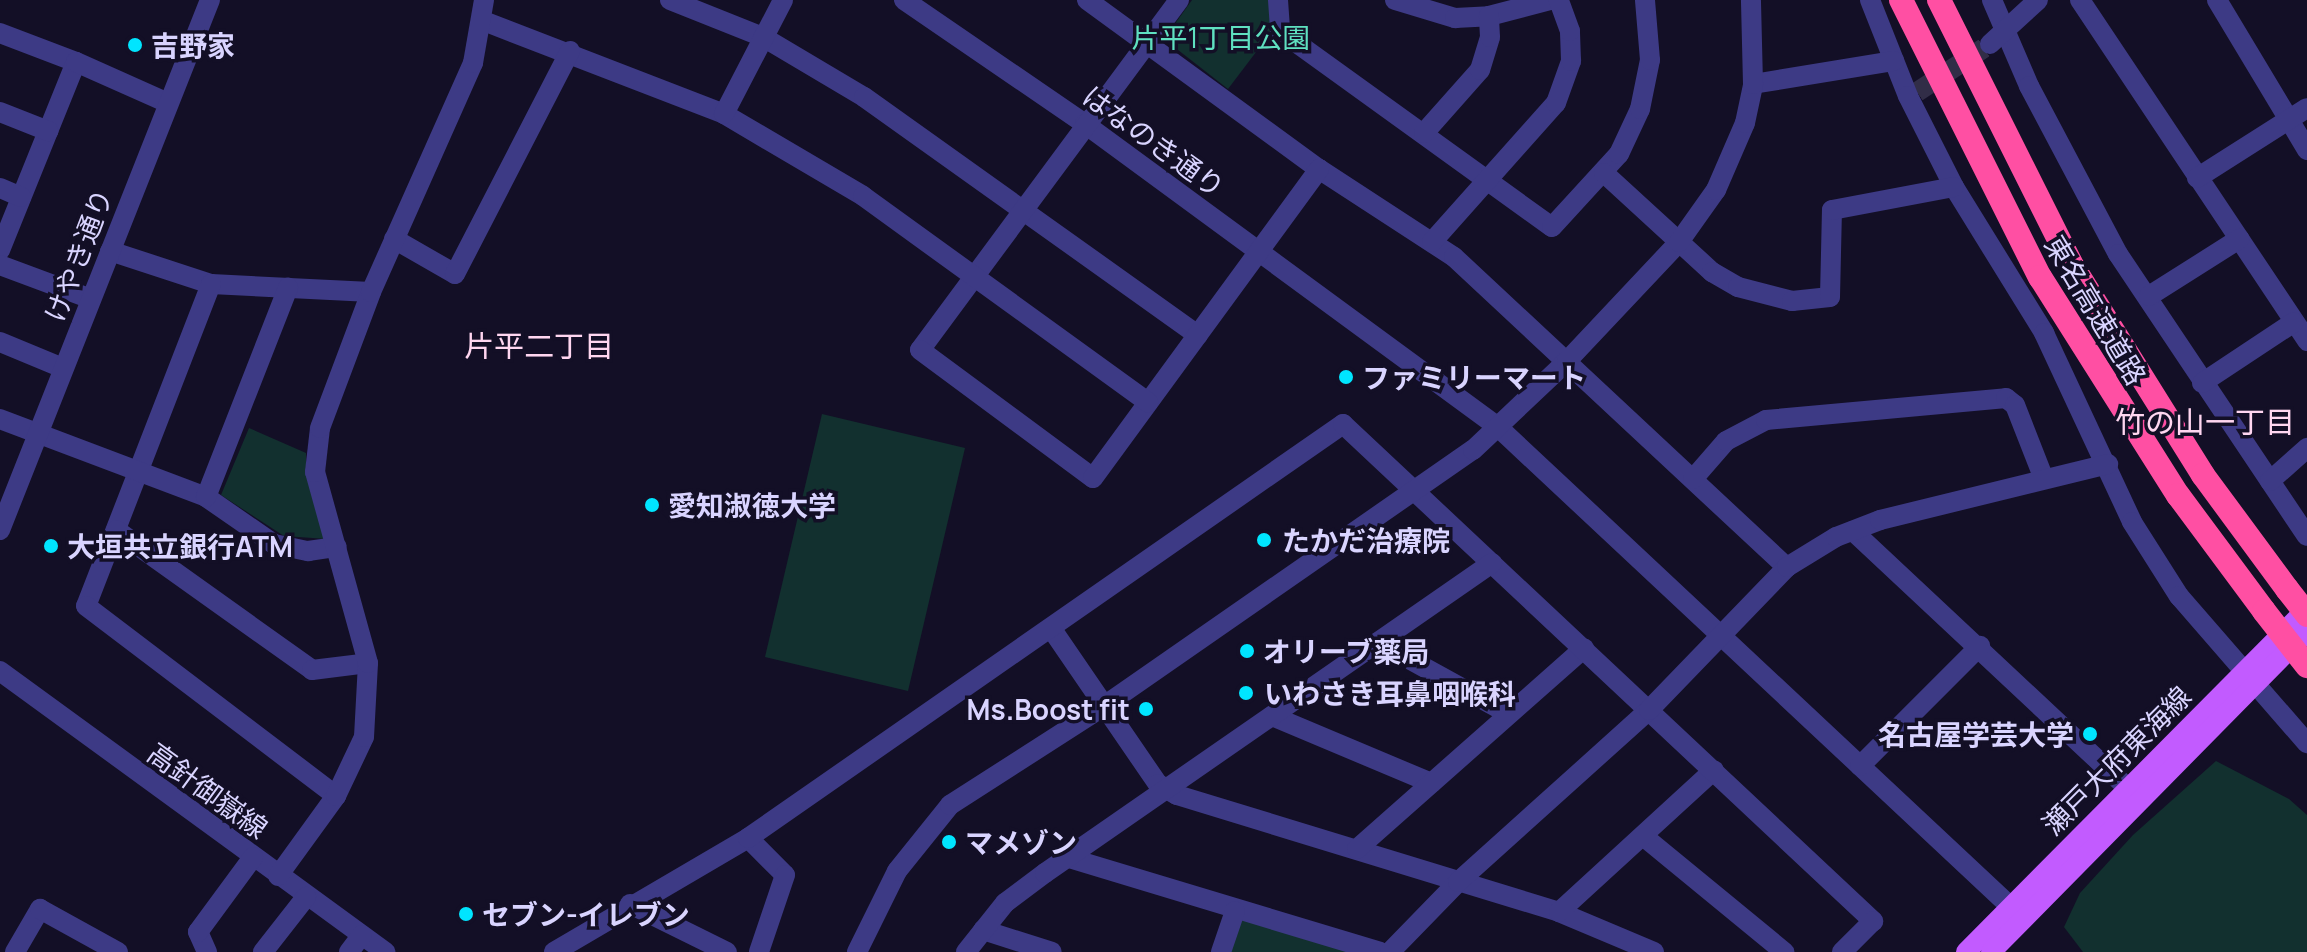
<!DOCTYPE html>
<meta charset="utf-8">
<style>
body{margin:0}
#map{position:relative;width:2307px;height:952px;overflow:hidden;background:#130f26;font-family:Manrope,"Noto Sans JP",sans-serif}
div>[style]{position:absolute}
.green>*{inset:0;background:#12302f}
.minor-tunnel>*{height:20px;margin-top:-10px;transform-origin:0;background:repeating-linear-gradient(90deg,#312d47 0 20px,transparent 0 30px)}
.minor>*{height:20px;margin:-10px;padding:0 10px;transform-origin:10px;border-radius:10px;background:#3d3a85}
.major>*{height:20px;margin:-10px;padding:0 10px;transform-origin:10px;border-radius:10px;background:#c25bff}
.highway>*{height:24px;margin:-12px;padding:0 12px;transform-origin:12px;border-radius:12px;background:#ff4fa3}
.highway-bridge>*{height:24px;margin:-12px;padding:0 12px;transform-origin:12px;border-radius:12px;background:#ff4fa3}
.dots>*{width:22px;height:22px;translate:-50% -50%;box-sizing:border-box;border:4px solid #130f26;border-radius:50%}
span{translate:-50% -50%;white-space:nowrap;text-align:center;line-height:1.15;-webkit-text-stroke:7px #130f26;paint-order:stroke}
.park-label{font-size:28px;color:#5fe0c0}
.poi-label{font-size:28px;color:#d9d4ff;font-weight:700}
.left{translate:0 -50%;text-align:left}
.right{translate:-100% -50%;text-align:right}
.street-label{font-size:28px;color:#d9d4ff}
.neighbourhood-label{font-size:30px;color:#ffd6f0}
</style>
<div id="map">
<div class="green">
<div style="clip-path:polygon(1192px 0,1271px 0,1272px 31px,1228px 89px,1164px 39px)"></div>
<div style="clip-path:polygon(822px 414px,965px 448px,908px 691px,765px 657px)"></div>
<div style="clip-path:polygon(249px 428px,306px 453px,306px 471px,327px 539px,284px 536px,221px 495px)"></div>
<div style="clip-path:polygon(2216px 761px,2289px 799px,2307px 815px,2307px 952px,2083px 952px,2064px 927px,2080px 893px,2133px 835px)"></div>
<div style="clip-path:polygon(1238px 918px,1352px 952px,1228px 952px)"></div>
</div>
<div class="minor-tunnel">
<div style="left:1917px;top:92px;width:87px;rotate:-33.3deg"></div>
</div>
<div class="minor">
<div style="left:670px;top:0;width:100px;rotate:21.7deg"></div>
<div style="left:763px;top:37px;width:117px;rotate:30.7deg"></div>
<div style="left:864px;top:97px;width:410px;rotate:35.5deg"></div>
<div style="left:904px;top:0;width:219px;rotate:34.4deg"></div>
<div style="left:1085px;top:124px;width:512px;rotate:36.27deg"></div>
<div style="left:1498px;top:427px;width:703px;rotate:43.1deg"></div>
<div style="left:1087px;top:0;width:287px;rotate:36.1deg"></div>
<div style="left:1319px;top:169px;width:161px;rotate:33.1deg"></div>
<div style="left:1454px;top:257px;width:455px;rotate:43deg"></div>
<div style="left:1179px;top:0;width:435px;rotate:126.5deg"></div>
<div style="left:920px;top:350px;width:215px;rotate:36.5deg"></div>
<div style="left:1093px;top:478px;width:383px;rotate:-53.8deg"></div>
<div style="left:1278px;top:0;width:31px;rotate:86deg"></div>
<div style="left:1280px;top:31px;width:335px;rotate:35.8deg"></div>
<div style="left:1552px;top:227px;width:99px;rotate:-47.5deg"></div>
<div style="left:1619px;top:154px;width:50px;rotate:-65deg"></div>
<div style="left:1640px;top:109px;width:50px;rotate:-78.5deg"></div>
<div style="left:1650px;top:60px;width:60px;rotate:-94.8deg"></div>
<div style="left:1395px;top:0;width:63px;rotate:16.7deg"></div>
<div style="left:1455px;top:18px;width:34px;rotate:-3deg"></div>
<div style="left:1489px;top:16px;width:63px;rotate:-14.7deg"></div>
<div style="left:1870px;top:0;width:103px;rotate:68.4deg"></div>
<div style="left:1908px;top:96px;width:102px;rotate:63.2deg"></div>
<div style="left:1954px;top:187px;width:172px;rotate:58.3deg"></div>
<div style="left:2044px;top:333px;width:208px;rotate:65deg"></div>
<div style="left:2132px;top:522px;width:88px;rotate:57.6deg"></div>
<div style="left:2179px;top:596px;width:195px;rotate:49deg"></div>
<div style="left:1992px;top:0;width:94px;rotate:66.7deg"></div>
<div style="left:2029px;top:86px;width:190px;rotate:62.1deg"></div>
<div style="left:2118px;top:254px;width:339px;rotate:56.2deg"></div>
<div style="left:2080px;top:0;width:410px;rotate:56.3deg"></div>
<div style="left:2217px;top:0;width:175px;rotate:59deg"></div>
<div style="left:481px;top:20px;width:261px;rotate:21.1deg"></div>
<div style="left:724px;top:114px;width:161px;rotate:30.5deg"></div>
<div style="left:863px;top:196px;width:352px;rotate:35.9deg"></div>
<div style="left:0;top:33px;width:81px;rotate:20.9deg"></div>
<div style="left:76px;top:62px;width:203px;rotate:112deg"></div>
<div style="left:1990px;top:44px;width:65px;rotate:-42.5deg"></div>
<div style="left:76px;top:62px;width:98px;rotate:24deg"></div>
<div style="left:1753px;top:84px;width:143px;rotate:-9.3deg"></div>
<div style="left:0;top:112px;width:52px;rotate:21.6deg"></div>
<div style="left:724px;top:114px;width:128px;rotate:-62.6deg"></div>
<div style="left:1424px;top:133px;width:84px;rotate:-48.4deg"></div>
<div style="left:1480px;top:70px;width:34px;rotate:-73deg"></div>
<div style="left:1490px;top:37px;width:21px;rotate:-93deg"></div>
<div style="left:1604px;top:173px;width:147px;rotate:42.5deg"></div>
<div style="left:1712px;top:272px;width:30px;rotate:30deg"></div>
<div style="left:1738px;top:287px;width:56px;rotate:14.5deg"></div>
<div style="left:1792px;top:301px;width:38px;rotate:-6deg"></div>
<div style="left:1830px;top:297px;width:87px;rotate:-88.7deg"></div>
<div style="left:1832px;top:210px;width:124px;rotate:-10.7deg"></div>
<div style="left:2197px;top:178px;width:130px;rotate:-32.5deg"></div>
<div style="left:0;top:188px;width:23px;rotate:23deg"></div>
<div style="left:394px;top:239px;width:70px;rotate:29.8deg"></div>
<div style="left:455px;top:274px;width:251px;rotate:-62.7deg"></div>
<div style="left:1432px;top:242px;width:186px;rotate:-48.3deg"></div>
<div style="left:1556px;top:103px;width:45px;rotate:-70.3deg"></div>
<div style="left:1571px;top:61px;width:30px;rotate:-92deg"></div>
<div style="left:1570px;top:31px;width:33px;rotate:-110deg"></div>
<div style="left:110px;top:251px;width:106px;rotate:18.1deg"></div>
<div style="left:211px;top:284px;width:160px;rotate:2.9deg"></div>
<div style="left:0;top:265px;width:97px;rotate:20.5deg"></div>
<div style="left:211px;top:284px;width:345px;rotate:111.2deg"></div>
<div style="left:86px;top:606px;width:314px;rotate:37.2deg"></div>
<div style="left:2149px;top:296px;width:107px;rotate:-32.3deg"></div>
<div style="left:0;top:342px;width:68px;rotate:22.4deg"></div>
<div style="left:2202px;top:383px;width:110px;rotate:-33.5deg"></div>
<div style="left:0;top:419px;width:220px;rotate:20.7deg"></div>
<div style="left:206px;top:497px;width:83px;rotate:34.7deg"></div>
<div style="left:274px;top:544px;width:35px;rotate:12deg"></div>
<div style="left:308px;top:551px;width:29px;rotate:-8deg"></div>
<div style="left:1693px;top:479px;width:50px;rotate:-49deg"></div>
<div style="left:1726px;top:441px;width:45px;rotate:-27.7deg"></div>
<div style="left:1766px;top:420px;width:241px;rotate:-5.2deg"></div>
<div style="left:2006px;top:398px;width:11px;rotate:38deg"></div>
<div style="left:2015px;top:405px;width:79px;rotate:68.6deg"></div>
<div style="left:2270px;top:481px;width:50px;rotate:-41.7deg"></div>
<div style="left:206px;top:497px;width:225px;rotate:-68.6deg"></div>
<div style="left:0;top:530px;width:570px;rotate:-68.39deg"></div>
<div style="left:116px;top:530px;width:241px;rotate:35.5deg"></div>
<div style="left:312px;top:670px;width:56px;rotate:-7.1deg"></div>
<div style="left:1853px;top:531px;width:376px;rotate:43.1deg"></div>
<div style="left:1051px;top:628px;width:189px;rotate:55.6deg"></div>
<div style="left:1158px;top:784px;width:22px;rotate:30deg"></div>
<div style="left:1177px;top:795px;width:400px;rotate:17deg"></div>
<div style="left:1559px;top:912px;width:103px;rotate:22.8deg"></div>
<div style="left:1378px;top:642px;width:149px;rotate:28.8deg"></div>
<div style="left:0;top:671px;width:477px;rotate:36.1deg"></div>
<div style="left:1272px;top:716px;width:173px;rotate:22.8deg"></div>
<div style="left:1860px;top:766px;width:170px;rotate:-45deg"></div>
<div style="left:1643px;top:836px;width:183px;rotate:39.4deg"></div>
<div style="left:748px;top:838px;width:52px;rotate:45deg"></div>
<div style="left:785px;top:875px;width:81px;rotate:108.7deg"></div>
<div style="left:1357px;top:849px;width:303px;rotate:-41.5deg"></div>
<div style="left:1069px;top:858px;width:325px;rotate:16.8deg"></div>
<div style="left:278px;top:876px;width:99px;rotate:-54.1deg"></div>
<div style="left:336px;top:796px;width:65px;rotate:-64.6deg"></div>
<div style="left:364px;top:737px;width:74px;rotate:-86.9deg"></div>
<div style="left:368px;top:663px;width:198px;rotate:-105.5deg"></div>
<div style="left:315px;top:472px;width:44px;rotate:-83.5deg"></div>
<div style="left:320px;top:428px;width:145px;rotate:-69.4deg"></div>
<div style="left:371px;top:292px;width:251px;rotate:-66deg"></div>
<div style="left:473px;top:63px;width:64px;rotate:-80.1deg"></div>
<div style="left:630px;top:904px;width:108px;rotate:26.3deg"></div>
<div style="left:1559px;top:912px;width:210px;rotate:-42.5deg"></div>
<div style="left:983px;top:930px;width:72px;rotate:17.7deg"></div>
<div style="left:15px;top:952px;width:50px;rotate:-59.8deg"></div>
<div style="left:40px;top:909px;width:89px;rotate:28.9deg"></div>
<div style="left:207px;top:952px;width:22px;rotate:-114deg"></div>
<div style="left:198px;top:932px;width:93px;rotate:-53.7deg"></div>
<div style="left:263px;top:952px;width:70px;rotate:-52deg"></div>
<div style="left:349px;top:952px;width:21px;rotate:-53deg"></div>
<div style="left:554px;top:952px;width:225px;rotate:-30.4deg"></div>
<div style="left:748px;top:838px;width:725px;rotate:-34.83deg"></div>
<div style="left:1343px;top:424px;width:727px;rotate:43.16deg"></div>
<div style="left:1873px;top:921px;width:44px;rotate:135deg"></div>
<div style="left:857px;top:952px;width:90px;rotate:-63.7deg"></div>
<div style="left:897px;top:871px;width:85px;rotate:-51.2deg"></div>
<div style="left:950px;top:805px;width:183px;rotate:-32.7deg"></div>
<div style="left:1104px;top:706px;width:449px;rotate:-34.8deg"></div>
<div style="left:1473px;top:450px;width:129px;rotate:-43.4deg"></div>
<div style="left:1567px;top:361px;width:163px;rotate:-46.7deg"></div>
<div style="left:1679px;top:242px;width:64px;rotate:-54.6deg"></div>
<div style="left:1716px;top:190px;width:73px;rotate:-66.6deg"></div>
<div style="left:1745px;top:123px;width:40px;rotate:-78deg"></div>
<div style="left:1753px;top:84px;width:84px;rotate:-91.4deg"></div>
<div style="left:966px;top:952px;width:63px;rotate:-51.5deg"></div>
<div style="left:1005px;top:903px;width:50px;rotate:-36.9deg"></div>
<div style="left:1045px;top:873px;width:544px;rotate:-34.74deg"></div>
<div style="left:1221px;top:952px;width:43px;rotate:-71.1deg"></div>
<div style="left:1390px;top:952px;width:98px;rotate:-45.8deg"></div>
<div style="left:1458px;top:882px;width:257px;rotate:-42deg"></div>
<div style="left:1649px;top:710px;width:199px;rotate:-46deg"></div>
<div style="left:1787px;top:567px;width:57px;rotate:-31.5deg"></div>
<div style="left:1836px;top:537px;width:47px;rotate:-21.1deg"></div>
<div style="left:1880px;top:520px;width:235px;rotate:-13.8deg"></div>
</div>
<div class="major">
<div style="left:1966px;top:952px;width:484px;rotate:-45.2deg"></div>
<div style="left:1991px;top:952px;width:450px;rotate:-45.4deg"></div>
</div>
<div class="highway">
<div style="left:1901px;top:0;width:310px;rotate:63.4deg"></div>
<div style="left:2040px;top:277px;width:258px;rotate:57.7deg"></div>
<div style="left:2178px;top:495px;width:144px;rotate:53.4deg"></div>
<div style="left:1939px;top:0;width:293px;rotate:63.4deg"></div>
<div style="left:2070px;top:262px;width:251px;rotate:58deg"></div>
<div style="left:2203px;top:475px;width:142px;rotate:53.6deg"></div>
</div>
<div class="highway-bridge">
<div style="left:2287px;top:589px;width:33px;rotate:52deg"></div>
<div style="left:2264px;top:611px;width:70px;rotate:52deg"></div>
</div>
<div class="dots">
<div style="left:135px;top:45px;background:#00e5ff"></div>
<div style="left:1346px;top:377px;background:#00e5ff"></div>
<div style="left:652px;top:505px;background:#00e5ff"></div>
<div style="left:1264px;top:540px;background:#00e5ff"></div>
<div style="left:51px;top:546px;background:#00e5ff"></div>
<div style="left:1247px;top:651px;background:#00e5ff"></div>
<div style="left:1246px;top:693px;background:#00e5ff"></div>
<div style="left:1146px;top:709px;background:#00e5ff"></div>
<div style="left:2090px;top:734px;background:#00e5ff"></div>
<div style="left:949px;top:842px;background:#00e5ff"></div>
<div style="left:466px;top:914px;background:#00e5ff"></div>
</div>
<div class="park-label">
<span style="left:1221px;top:37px">片平1丁目公園</span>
</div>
<div class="poi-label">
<span class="left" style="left:151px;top:45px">吉野家</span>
<span class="left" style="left:1362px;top:377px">ファミリーマート</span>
<span class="left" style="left:668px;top:505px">愛知淑徳大学</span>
<span class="left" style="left:1282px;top:540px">たかだ治療院</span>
<span class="left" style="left:67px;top:546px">大垣共立銀行ATM</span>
<span class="left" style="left:1263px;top:651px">オリーブ薬局</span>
<span class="left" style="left:1264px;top:693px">いわさき耳鼻咽喉科</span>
<span class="right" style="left:1130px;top:709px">Ms.Boost fit</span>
<span class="right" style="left:2074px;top:734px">名古屋学芸大学</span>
<span class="left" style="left:965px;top:842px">マメゾン</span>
<span class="left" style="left:482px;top:914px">セブン-イレブン</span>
</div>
<div class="street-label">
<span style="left:1154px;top:141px;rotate:36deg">はなのき通り</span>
<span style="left:78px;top:255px;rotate:-69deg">けやき通り</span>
<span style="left:2096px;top:310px;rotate:59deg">東名高速道路</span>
<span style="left:2116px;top:760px;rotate:-45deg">瀬戸大府東海線</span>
<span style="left:208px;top:790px;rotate:36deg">高針御嶽線</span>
</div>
<div class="neighbourhood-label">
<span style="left:539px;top:346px">片平二丁目</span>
<span style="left:2205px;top:422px">竹の山一丁目</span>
</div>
</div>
